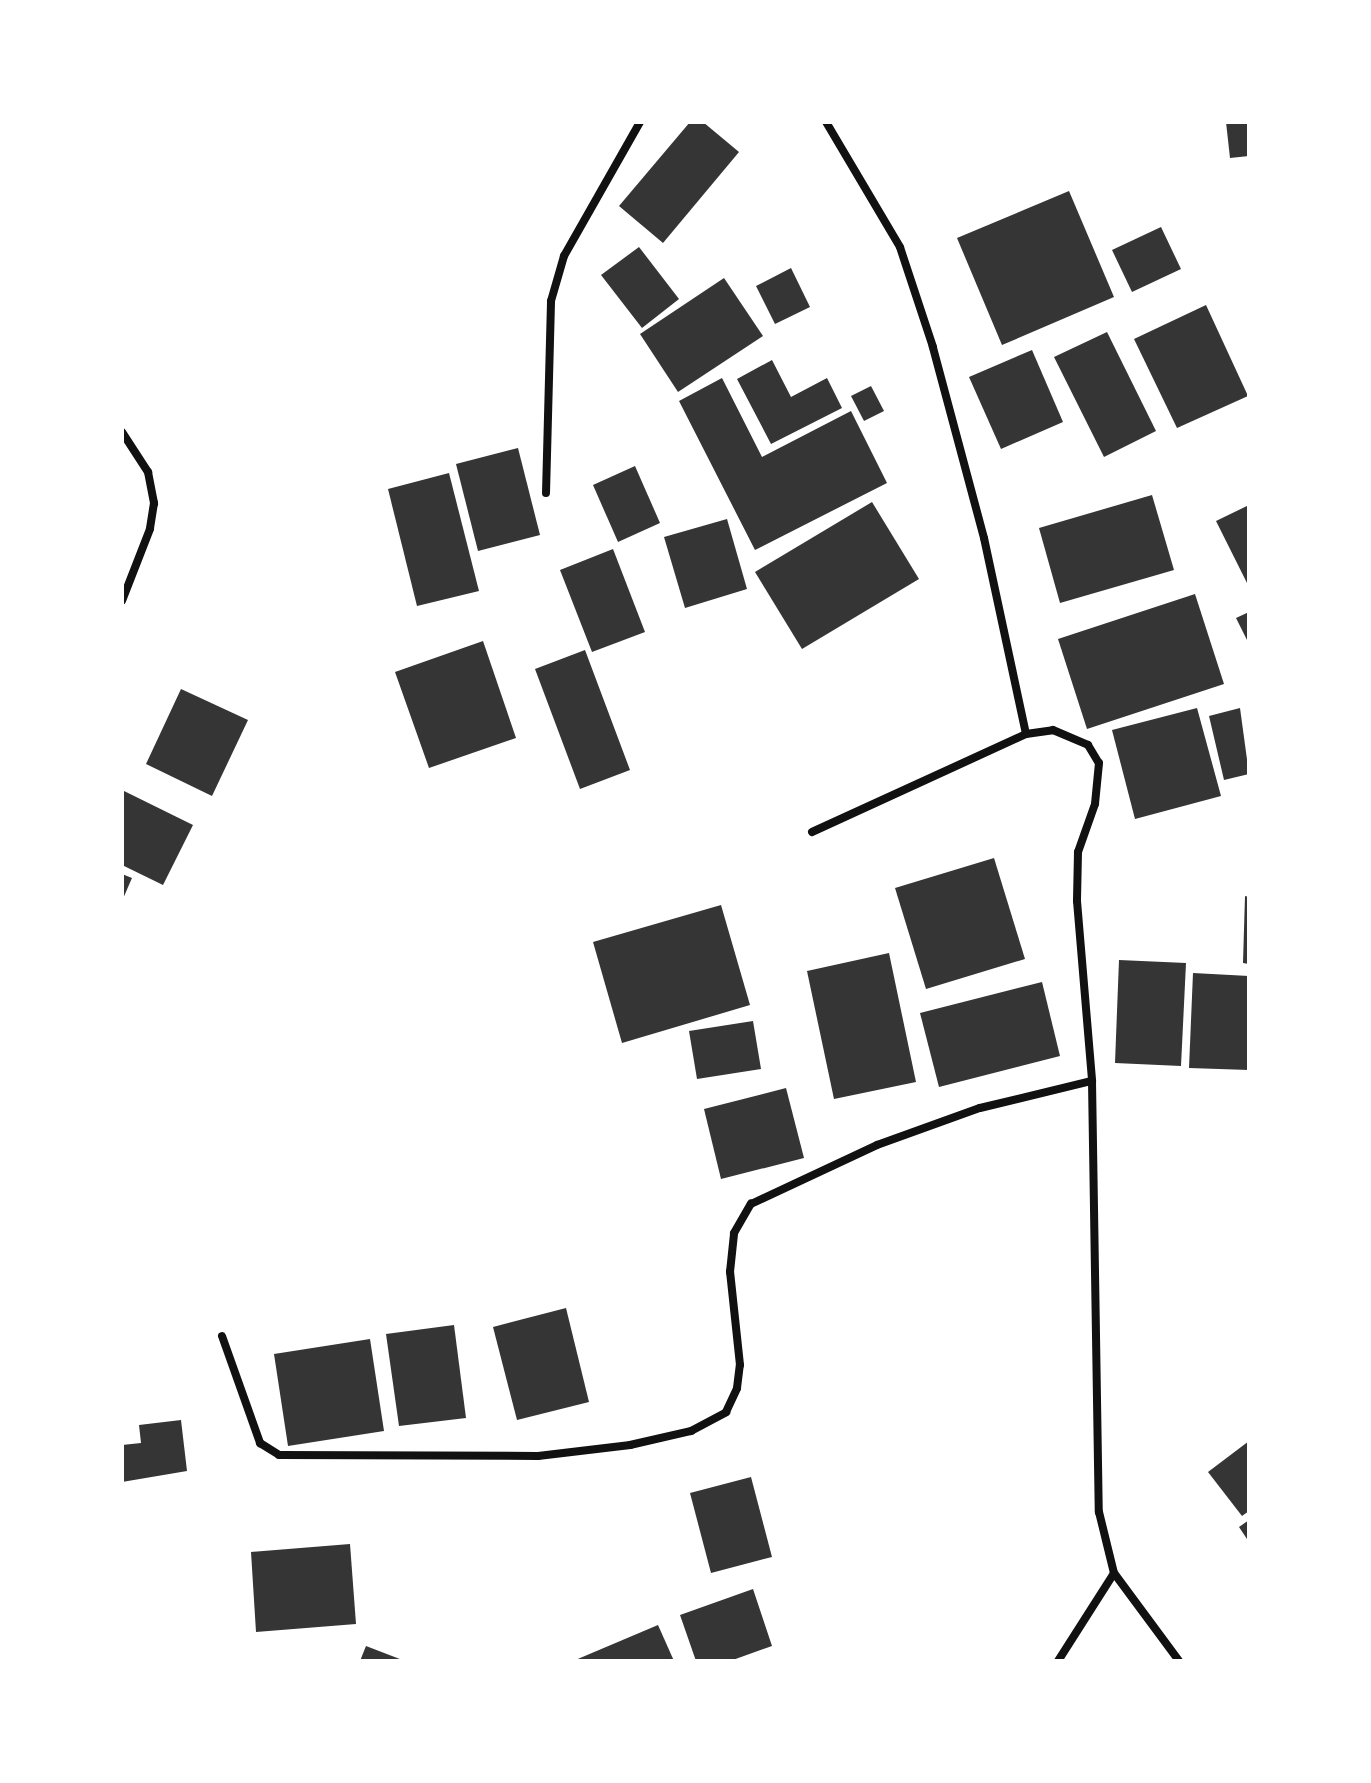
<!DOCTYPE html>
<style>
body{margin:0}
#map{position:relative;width:1371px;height:1783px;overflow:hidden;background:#fff;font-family:"Golos Text",sans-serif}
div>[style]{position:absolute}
.building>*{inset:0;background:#353535}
.minor>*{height:8px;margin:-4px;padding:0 4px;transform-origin:4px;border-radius:4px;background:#111}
span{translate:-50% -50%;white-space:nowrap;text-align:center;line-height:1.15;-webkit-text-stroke:7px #fff;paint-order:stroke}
.frame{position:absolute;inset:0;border:124px solid #fff;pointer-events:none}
</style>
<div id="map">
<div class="building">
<div style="clip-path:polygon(690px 122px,703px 122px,739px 152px,663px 243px,619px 206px)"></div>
<div style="clip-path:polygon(1226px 122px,1249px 122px,1249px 156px,1230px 158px)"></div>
<div style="clip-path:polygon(1069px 191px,1114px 297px,1002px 345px,957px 238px)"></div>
<div style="clip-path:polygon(1161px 227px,1181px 269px,1132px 292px,1112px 250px)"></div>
<div style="clip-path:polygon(639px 247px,679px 299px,642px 328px,601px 275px)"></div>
<div style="clip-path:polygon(791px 268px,810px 307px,775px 324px,756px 286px)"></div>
<div style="clip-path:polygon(724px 278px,763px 336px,678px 392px,640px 334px)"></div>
<div style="clip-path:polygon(1206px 305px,1248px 396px,1177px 428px,1134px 339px)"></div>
<div style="clip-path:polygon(1107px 332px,1156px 431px,1104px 457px,1054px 357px)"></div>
<div style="clip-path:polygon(1032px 350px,1063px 422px,1001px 449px,969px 377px)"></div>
<div style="clip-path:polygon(772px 360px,791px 397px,827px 378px,842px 408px,771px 444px,737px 379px)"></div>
<div style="clip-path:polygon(722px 378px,762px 457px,851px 411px,887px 483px,755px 550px,679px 401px)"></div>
<div style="clip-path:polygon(871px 386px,884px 411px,864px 421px,851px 396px)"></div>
<div style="clip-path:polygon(518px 448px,540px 535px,478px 551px,456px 464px)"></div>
<div style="clip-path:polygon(635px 466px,660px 523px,618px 542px,593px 485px)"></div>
<div style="clip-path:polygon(449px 473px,479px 591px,417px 606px,388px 489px)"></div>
<div style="clip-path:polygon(1152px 495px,1174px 570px,1060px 603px,1039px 528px)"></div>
<div style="clip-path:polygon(872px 502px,919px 579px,802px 649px,755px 572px)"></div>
<div style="clip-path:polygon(1249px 505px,1249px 587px,1216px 521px)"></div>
<div style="clip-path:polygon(727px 519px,747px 589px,685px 608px,664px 537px)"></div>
<div style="clip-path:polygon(613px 549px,645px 632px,592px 652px,560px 570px)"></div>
<div style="clip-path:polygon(1195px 594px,1224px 684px,1087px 729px,1058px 639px)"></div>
<div style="clip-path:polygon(1249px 612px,1249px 644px,1236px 618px)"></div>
<div style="clip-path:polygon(483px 641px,516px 738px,429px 768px,395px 672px)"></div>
<div style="clip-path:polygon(585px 650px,630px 770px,580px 789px,535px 669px)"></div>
<div style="clip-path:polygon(181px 689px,248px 720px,212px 796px,146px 764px)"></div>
<div style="clip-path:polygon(1197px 708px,1221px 796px,1135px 819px,1112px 730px)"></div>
<div style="clip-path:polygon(1240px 708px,1249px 774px,1224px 780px,1209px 716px)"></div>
<div style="clip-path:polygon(122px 790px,193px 825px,163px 885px,122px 865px)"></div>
<div style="clip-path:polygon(994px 858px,1025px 959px,926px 989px,895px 888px)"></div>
<div style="clip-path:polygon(122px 874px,132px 878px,122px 901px)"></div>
<div style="clip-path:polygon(1245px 896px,1249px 897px,1249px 964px,1243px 963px)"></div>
<div style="clip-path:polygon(721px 905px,750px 1005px,622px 1043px,593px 942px)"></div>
<div style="clip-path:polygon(889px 953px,916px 1082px,834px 1099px,807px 971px)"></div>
<div style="clip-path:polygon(1119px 960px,1186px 963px,1181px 1066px,1115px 1063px)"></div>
<div style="clip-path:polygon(1193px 973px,1249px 976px,1249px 1070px,1189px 1068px)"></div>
<div style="clip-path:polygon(1042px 982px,1060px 1056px,939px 1087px,920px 1013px)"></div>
<div style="clip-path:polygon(753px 1021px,761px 1069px,697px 1079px,689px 1031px)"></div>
<div style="clip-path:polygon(786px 1088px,804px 1158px,721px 1179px,704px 1109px)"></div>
<div style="clip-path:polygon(566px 1308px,589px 1402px,517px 1420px,493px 1327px)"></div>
<div style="clip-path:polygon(454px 1325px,466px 1418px,399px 1426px,386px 1334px)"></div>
<div style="clip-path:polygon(370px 1339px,384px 1431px,288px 1446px,274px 1354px)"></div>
<div style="clip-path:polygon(181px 1420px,187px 1471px,122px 1482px,122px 1445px,141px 1443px,139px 1425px)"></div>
<div style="clip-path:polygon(1249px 1441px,1249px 1511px,1242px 1516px,1208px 1472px)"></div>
<div style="clip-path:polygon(751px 1477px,772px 1557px,711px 1573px,690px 1493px)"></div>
<div style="clip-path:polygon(1249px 1520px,1249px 1542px,1239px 1527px)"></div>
<div style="clip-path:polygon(350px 1544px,356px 1624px,256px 1632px,251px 1552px)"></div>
<div style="clip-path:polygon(753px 1589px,772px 1646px,730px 1661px,696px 1661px,680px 1615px)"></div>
<div style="clip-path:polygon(658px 1625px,674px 1661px,573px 1661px)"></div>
<div style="clip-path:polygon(366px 1646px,405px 1661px,360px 1661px)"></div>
</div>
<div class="minor">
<div style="left:122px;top:432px;width:48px;rotate:57deg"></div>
<div style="left:148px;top:472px;width:32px;rotate:79deg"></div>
<div style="left:154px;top:503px;width:26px;rotate:99deg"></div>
<div style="left:150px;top:529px;width:77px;rotate:111.3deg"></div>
<div style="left:546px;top:493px;width:192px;rotate:-88.5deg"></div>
<div style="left:551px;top:301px;width:47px;rotate:-73.9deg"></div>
<div style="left:564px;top:256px;width:154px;rotate:-60.4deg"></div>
<div style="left:1026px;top:734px;width:27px;rotate:-8deg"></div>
<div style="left:1053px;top:730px;width:38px;rotate:23deg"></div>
<div style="left:1088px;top:745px;width:21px;rotate:59deg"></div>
<div style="left:1099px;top:763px;width:41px;rotate:95.6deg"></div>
<div style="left:1095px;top:804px;width:51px;rotate:109.5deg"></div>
<div style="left:1078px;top:852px;width:49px;rotate:91.2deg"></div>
<div style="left:1077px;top:901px;width:181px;rotate:85.2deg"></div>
<div style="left:1092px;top:1081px;width:431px;rotate:89.1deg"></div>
<div style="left:1099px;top:1512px;width:63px;rotate:76.2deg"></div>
<div style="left:1114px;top:1573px;width:109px;rotate:53.5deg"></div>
<div style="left:812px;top:832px;width:235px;rotate:-24.6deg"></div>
<div style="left:1026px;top:734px;width:200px;rotate:-102.1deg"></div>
<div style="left:984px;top:538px;width:198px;rotate:-105deg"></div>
<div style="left:933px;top:347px;width:105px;rotate:-108.3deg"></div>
<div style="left:900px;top:247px;width:145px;rotate:-120.6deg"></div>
<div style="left:222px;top:1336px;width:114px;rotate:70.4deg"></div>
<div style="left:260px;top:1443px;width:22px;rotate:32deg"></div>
<div style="left:279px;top:1455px;width:259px;rotate:0.2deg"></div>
<div style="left:538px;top:1456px;width:93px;rotate:-6.8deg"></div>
<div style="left:630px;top:1445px;width:63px;rotate:-12.9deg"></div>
<div style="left:691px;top:1431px;width:40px;rotate:-28deg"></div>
<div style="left:726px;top:1412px;width:26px;rotate:-65deg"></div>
<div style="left:737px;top:1388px;width:23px;rotate:-83deg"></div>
<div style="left:740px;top:1365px;width:94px;rotate:-96.1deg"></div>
<div style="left:730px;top:1272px;width:39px;rotate:-84deg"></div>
<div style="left:734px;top:1233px;width:34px;rotate:-60deg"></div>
<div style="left:751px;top:1204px;width:139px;rotate:-25.1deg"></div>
<div style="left:877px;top:1145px;width:109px;rotate:-19.8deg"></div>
<div style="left:980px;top:1108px;width:115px;rotate:-13.6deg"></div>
<div style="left:1058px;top:1661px;width:104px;rotate:-57.5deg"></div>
</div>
<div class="frame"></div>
</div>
